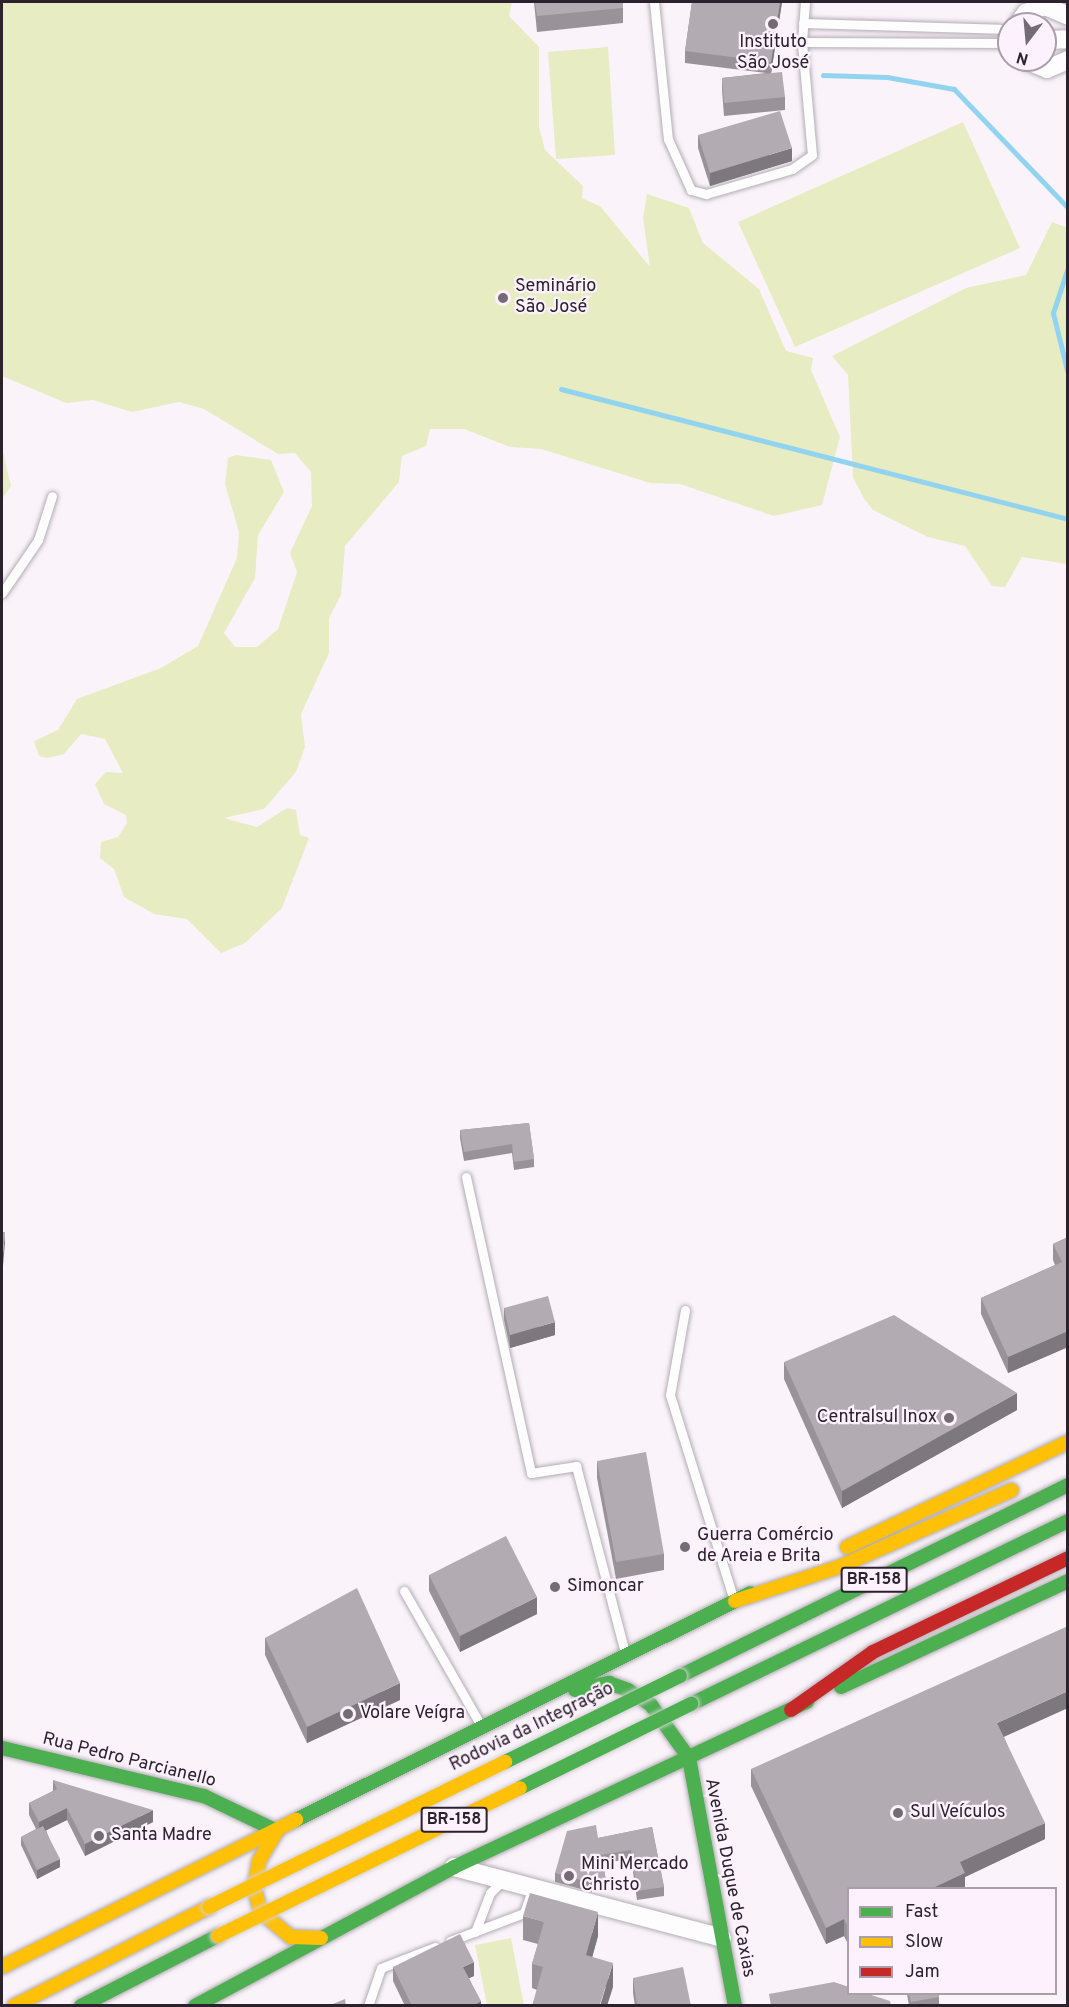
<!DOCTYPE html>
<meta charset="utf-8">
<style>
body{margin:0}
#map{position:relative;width:1069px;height:2007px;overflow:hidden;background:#faf4fa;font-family:Overpass,sans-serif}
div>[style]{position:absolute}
.green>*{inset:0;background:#e8ecc2}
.stream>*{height:5px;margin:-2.5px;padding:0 2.5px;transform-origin:2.5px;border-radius:2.5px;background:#92d3f0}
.roads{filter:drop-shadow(0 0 2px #b3acb4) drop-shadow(0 0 2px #b3acb4)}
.lane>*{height:9px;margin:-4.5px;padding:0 4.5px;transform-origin:4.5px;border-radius:4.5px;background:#fefdfe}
.street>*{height:18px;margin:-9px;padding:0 9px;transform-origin:9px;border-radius:9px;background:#fefdfe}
.fast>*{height:14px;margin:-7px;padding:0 7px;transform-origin:7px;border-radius:7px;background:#4caf50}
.slow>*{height:14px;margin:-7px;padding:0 7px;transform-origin:7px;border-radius:7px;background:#ffc107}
.jam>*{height:14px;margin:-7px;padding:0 7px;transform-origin:7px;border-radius:7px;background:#c62828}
.bridges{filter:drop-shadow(0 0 2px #d3cfd3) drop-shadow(0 0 2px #d3cfd3)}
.fast-bridge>*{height:14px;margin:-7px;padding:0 7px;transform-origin:7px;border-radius:7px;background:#4caf50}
.slow-bridge>*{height:14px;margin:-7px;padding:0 7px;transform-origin:7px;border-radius:7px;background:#ffc107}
.wall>*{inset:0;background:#999399}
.shaded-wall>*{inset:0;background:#7d787d}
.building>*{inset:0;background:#b2abb2}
.dots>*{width:16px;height:16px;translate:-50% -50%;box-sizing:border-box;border:3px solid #fcf1fd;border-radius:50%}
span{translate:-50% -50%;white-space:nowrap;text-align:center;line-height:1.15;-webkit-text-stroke:4.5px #fcf1fd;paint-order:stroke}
.shield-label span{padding:2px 4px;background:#fcf1fd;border:2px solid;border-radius:4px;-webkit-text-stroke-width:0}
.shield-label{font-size:16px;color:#2c222d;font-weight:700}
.poi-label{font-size:18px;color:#2c222d}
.left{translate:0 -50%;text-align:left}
.right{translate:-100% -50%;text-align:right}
.street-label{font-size:18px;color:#2c222d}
.frame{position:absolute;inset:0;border:3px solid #2c222d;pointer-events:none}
.legend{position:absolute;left:847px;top:1887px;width:210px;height:108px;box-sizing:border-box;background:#fcf1fd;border:2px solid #a99eaa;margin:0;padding:8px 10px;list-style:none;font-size:18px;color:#2c222d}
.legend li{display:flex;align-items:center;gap:12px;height:30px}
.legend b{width:30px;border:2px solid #a99eaa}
.north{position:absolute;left:997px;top:12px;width:60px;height:60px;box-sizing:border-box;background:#fcf1fd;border:2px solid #a99eaa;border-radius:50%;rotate:196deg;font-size:16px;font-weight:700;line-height:24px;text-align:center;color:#2c222d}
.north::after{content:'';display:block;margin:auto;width:21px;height:27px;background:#746c75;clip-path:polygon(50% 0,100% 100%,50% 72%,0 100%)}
</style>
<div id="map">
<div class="green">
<div style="clip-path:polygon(2px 2px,512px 2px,509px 16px,539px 47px,539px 127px,545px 150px,583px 186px,582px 198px,601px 207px,650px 267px,643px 218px,647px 194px,689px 208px,703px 243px,759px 289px,786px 351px,813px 358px,811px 370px,840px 437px,822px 505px,774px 516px,680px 484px,650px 483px,541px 449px,510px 447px,464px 429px,430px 429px,426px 446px,402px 456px,399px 482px,345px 546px,341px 595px,329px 618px,329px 653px,301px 714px,305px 747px,296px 772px,264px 809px,224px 818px,257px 827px,287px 808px,296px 810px,300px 835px,309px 838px,282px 908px,245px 943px,221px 953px,187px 919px,154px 914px,124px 897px,114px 869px,100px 858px,101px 842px,118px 837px,127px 823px,126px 815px,104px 804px,95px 784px,106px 772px,123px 773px,105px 739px,81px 734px,64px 754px,47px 758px,39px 756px,34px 741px,58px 730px,77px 699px,161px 668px,198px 646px,237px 558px,239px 532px,225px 484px,228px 458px,236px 455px,271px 460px,284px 492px,258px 535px,255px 578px,224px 633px,235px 647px,257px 647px,278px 629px,297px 572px,290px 553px,312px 506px,311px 472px,295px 453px,278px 454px,204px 409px,179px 402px,132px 412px,93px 400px,66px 403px,2px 376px)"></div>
<div style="clip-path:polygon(608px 47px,615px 155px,556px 159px,548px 52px)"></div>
<div style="clip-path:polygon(963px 122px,1020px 248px,795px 347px,738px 222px)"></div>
<div style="clip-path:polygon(1052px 222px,1068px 228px,1067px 564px,1022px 557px,1005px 587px,992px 586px,965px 546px,928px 537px,873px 510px,865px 500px,853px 478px,848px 375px,832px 356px,966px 288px,1026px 275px)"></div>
<div style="clip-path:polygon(2px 447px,11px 486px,2px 499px)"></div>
<div style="clip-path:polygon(511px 1938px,524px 2005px,487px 2005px,475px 1945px)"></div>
</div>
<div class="stream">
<div style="left:823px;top:75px;width:64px;rotate:1.8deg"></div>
<div style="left:887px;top:77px;width:68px;rotate:10.2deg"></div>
<div style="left:954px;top:89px;width:165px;rotate:46.2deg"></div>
<div style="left:1068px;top:267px;width:48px;rotate:108.1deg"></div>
<div style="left:1053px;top:313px;width:63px;rotate:76.2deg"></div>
<div style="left:561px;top:389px;width:523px;rotate:14.38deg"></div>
</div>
<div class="roads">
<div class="lane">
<div style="left:654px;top:2px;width:138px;rotate:84.2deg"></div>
<div style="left:668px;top:139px;width:56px;rotate:65.7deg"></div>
<div style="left:691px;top:190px;width:16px;rotate:15deg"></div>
<div style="left:706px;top:194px;width:90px;rotate:-16.2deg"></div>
<div style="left:792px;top:169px;width:24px;rotate:-35deg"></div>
<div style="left:812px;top:155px;width:113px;rotate:-95.1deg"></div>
<div style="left:802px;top:42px;width:40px;rotate:-85.7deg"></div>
<div style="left:803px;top:23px;width:197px;rotate:1.7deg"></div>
<div style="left:1000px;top:29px;width:11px;rotate:38deg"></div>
<div style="left:802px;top:42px;width:207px;rotate:0.3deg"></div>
<div style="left:2px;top:593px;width:64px;rotate:-55.8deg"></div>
<div style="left:38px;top:540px;width:46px;rotate:-72.3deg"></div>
<div style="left:466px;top:1177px;width:303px;rotate:77.6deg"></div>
<div style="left:531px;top:1473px;width:46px;rotate:-8.8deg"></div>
<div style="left:576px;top:1466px;width:193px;rotate:75.3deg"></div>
<div style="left:685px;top:1310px;width:86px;rotate:100deg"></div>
<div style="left:670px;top:1395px;width:212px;rotate:72.7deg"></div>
<div style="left:404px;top:1591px;width:157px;rotate:60.2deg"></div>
<div style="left:475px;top:1932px;width:42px;rotate:-69deg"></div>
<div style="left:490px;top:1893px;width:18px;rotate:-45deg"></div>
<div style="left:450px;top:1941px;width:79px;rotate:-20.7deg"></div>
<div style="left:524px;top:1913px;width:18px;rotate:-71deg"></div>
<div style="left:368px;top:2006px;width:40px;rotate:-71.1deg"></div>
<div style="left:381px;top:1968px;width:58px;rotate:-21.3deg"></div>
</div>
<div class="street">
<div style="left:1018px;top:24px;width:14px;rotate:-54deg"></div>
<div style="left:1026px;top:13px;width:20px;rotate:-20deg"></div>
<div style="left:1045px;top:6px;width:25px;rotate:23deg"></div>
<div style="left:1045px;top:40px;width:23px;rotate:-2deg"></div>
<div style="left:1025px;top:60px;width:24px;rotate:22deg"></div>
<div style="left:1047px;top:69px;width:23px;rotate:-23deg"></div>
<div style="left:454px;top:1867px;width:277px;rotate:14.8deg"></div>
</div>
<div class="fast">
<div style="left:680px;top:1676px;width:432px;rotate:-26.2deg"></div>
<div style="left:841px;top:1687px;width:251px;rotate:-25deg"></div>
<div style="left:575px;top:1690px;width:35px;rotate:-12deg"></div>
<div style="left:609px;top:1683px;width:20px;rotate:20deg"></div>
<div style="left:628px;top:1690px;width:27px;rotate:33deg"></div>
<div style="left:651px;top:1705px;width:65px;rotate:54.4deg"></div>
<div style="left:689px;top:1758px;width:252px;rotate:79.5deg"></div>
<div style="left:691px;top:1704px;width:419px;rotate:-25.9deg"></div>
<div style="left:2px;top:1748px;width:208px;rotate:13.4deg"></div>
<div style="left:204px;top:1796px;width:81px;rotate:25.6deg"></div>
<div style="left:296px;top:1820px;width:508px;rotate:-26.51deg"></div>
<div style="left:81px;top:2006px;width:154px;rotate:-27.1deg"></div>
<div style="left:195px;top:2006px;width:294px;rotate:-28.2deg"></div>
<div style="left:454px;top:1867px;width:390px;rotate:-25.1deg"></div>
</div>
<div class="slow">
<div style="left:847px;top:1547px;width:245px;rotate:-25.4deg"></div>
<div style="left:735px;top:1601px;width:109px;rotate:-18.1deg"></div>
<div style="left:839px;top:1567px;width:189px;rotate:-24deg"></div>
<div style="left:277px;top:1831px;width:35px;rotate:121deg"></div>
<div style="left:259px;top:1861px;width:27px;rotate:100deg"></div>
<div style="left:254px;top:1888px;width:25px;rotate:74deg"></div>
<div style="left:261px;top:1912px;width:39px;rotate:40deg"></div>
<div style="left:291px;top:1937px;width:30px;rotate:2deg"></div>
<div style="left:2px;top:1967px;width:329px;rotate:-26.6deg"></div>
<div style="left:14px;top:2006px;width:219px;rotate:-26.9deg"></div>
</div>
<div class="jam">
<div style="left:791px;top:1710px;width:100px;rotate:-35.3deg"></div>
<div style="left:873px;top:1652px;width:216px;rotate:-25.7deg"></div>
</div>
</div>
<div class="bridges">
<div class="fast-bridge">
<div style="left:505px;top:1762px;width:195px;rotate:-26.2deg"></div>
<div style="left:520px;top:1788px;width:191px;rotate:-26.2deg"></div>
</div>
<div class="slow-bridge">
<div style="left:209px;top:1907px;width:330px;rotate:-26.1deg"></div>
<div style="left:218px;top:1936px;width:336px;rotate:-26.1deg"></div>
</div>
</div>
<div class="wall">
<div style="clip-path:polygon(534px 2px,623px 2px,623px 23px,537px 32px)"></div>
<div style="clip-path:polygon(692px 2px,782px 2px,771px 73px,785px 97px,785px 110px,724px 116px,722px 90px,722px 78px,766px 73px,685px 63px,685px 51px)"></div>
<div style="clip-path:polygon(698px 135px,792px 161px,710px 186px,698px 148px)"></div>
<div style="clip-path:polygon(529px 1123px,534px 1159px,534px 1167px,514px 1170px,512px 1153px,464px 1161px,460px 1138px,460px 1130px)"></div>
<div style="clip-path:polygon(1068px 1237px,1068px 1347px,1008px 1373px,981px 1314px,981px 1298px,1055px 1265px,1053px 1260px,1053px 1244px)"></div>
<div style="clip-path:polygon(504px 1308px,555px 1335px,510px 1348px,504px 1320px)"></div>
<div style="clip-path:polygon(784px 1362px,1017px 1410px,842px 1508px,784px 1379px)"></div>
<div style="clip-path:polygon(597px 1461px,664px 1554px,664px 1570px,616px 1579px,597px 1478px)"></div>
<div style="clip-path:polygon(429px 1575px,537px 1614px,460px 1652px,429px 1591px)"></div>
<div style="clip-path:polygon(265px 1638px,400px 1700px,307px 1743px,265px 1655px)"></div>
<div style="clip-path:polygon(1004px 1737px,1045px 1839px,965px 1877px,965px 1888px,849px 1888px,849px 1946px,844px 1936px,826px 1944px,751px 1786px,751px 1769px)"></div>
<div style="clip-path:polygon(53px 1780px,153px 1822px,85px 1856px,67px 1820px,46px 1830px,60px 1867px,37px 1879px,21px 1845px,21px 1837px,36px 1829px,29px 1815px,29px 1803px,53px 1791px)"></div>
<div style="clip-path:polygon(652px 1827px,664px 1887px,664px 1896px,637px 1900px,631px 1858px,603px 1864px,606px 1880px,606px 1889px,592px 1892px,555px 1882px,555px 1873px,598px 1838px)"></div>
<div style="clip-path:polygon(523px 1916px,598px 1936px,592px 1957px,613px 1987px,537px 1990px,532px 1988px,532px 1964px,538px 1944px,523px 1940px)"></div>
<div style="clip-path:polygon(393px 1967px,474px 1976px,469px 1978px,481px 2006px,405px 2006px,393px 1981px)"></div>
<div style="clip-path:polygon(633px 1978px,691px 2006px,635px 2006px,633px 1993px)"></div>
<div style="clip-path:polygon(907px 1994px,939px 1994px,939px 2005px,909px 2006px)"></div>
</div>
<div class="shaded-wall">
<div style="clip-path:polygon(780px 2px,782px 2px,771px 74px,771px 62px)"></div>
<div style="clip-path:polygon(792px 148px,792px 161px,710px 186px,710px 173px)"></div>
<div style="clip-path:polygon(5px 1232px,5px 1243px,2px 1277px,2px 1265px)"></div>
<div style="clip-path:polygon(555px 1322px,555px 1335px,510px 1348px,510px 1335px)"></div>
<div style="clip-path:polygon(1068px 1331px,1068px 1347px,1008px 1373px,1008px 1357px)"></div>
<div style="clip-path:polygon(1017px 1393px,1017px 1410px,842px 1508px,842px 1491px)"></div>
<div style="clip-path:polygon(537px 1597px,537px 1614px,460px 1652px,460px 1636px)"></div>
<div style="clip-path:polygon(400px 1683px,400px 1700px,307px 1743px,307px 1727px)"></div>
<div style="clip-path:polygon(1068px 1691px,1068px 1708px,997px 1740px,997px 1723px)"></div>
<div style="clip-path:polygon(67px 1808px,67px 1820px,39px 1834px,39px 1822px)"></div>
<div style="clip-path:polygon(153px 1810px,153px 1822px,85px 1856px,85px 1844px)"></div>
<div style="clip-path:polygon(1045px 1823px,1045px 1839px,965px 1877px,965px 1888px,933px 1888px,960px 1862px)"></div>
<div style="clip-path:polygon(60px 1859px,60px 1867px,37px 1879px,37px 1870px)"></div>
<div style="clip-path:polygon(598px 1912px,598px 1936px,586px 1980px,586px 1955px)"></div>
<div style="clip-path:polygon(844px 1919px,844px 1936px,826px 1944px,826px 1928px)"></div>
<div style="clip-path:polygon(474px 1962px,474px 1976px,463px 1981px,463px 1967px)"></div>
<div style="clip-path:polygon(613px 1963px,613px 1987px,607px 2006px,600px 2006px)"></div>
<div style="clip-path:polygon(481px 2001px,481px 2006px,473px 2006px)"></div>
</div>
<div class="building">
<div style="clip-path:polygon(535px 2px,623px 2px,623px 8px,537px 16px)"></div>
<div style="clip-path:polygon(692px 2px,780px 2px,771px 62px,685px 51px)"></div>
<div style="clip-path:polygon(782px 72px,785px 97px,724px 103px,722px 78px)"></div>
<div style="clip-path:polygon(780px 111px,792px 148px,710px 173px,698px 135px)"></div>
<div style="clip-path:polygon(529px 1123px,534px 1159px,514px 1162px,512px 1144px,464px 1152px,460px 1130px)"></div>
<div style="clip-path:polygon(2px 1232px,5px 1232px,2px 1265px)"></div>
<div style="clip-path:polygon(1068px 1237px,1068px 1331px,1008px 1357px,981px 1298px,1062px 1262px,1053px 1244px)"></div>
<div style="clip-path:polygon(548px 1296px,555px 1322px,510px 1335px,504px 1308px)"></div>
<div style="clip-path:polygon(894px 1315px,1017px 1393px,842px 1491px,784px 1362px)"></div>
<div style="clip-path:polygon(646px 1452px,664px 1554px,616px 1562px,597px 1461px)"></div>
<div style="clip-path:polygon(506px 1536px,537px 1597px,460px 1636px,429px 1575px)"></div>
<div style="clip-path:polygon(357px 1588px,400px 1683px,307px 1727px,265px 1638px)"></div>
<div style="clip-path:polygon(1068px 1626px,1068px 1691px,997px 1723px,1045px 1823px,960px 1862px,965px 1873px,933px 1888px,849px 1888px,849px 1929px,844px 1919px,826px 1928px,751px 1769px)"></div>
<div style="clip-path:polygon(53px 1780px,153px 1810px,85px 1844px,67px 1808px,39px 1822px,29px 1803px,57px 1789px)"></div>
<div style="clip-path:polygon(596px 1825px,598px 1838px,652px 1827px,664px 1887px,637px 1891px,631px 1850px,601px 1855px,606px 1880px,592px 1883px,555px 1873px,567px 1831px)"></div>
<div style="clip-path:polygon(43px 1826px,60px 1859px,37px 1870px,21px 1837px)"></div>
<div style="clip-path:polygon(530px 1893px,598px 1912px,586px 1955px,613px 1963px,600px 2004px,605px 2006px,532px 2006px,543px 1967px,532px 1964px,544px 1922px,523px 1916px)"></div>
<div style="clip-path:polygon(460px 1934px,474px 1962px,463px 1967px,481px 2001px,473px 2006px,412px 2006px,393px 1967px)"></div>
<div style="clip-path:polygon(683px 1967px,691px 2006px,637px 2006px,633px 1978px)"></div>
<div style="clip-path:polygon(834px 1982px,849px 1987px,849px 1994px,868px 1994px,890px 2001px,891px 2006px,771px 2006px,769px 1994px)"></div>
<div style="clip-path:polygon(909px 1994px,939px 1994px,939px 1997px,911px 2002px)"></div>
<div style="clip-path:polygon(345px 1999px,346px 2006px,328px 2006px)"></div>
</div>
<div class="dots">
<div style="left:773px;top:24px;background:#746c75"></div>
<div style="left:503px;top:298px;background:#746c75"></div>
<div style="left:949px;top:1418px;background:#746c75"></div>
<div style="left:685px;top:1547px;background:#746c75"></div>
<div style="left:555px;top:1587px;background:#746c75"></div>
<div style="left:348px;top:1714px;background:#746c75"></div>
<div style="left:898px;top:1813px;background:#746c75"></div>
<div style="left:99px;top:1836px;background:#746c75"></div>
<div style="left:569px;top:1876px;background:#746c75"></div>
</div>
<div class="shield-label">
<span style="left:874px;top:1580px">BR-158</span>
<span style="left:454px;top:1820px">BR-158</span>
</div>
<div class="poi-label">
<span style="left:773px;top:54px">Instituto<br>São José</span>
<span class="left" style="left:515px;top:298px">Seminário<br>São José</span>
<span class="right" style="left:937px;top:1418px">Centralsul Inox</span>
<span class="left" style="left:697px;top:1547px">Guerra Comércio<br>de Areia e Brita</span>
<span class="left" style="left:567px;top:1587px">Simoncar</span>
<span class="left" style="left:360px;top:1714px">Volare Veígra</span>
<span class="left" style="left:910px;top:1813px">Sul Veículos</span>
<span class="left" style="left:111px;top:1836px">Santa Madre</span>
<span class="left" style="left:581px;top:1876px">Mini Mercado<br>Christo</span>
</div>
<div class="street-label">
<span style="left:532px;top:1728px;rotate:-26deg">Rodovia da Integração</span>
<span style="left:129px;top:1761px;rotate:14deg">Rua Pedro Parcianello</span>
<span style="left:729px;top:1878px;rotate:79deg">Avenida Duque de Caxias</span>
</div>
<div class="frame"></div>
<ul class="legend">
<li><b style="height:8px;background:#4caf50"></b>Fast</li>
<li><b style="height:8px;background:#ffc107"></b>Slow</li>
<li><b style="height:8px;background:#c62828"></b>Jam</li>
</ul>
<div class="north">N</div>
</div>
